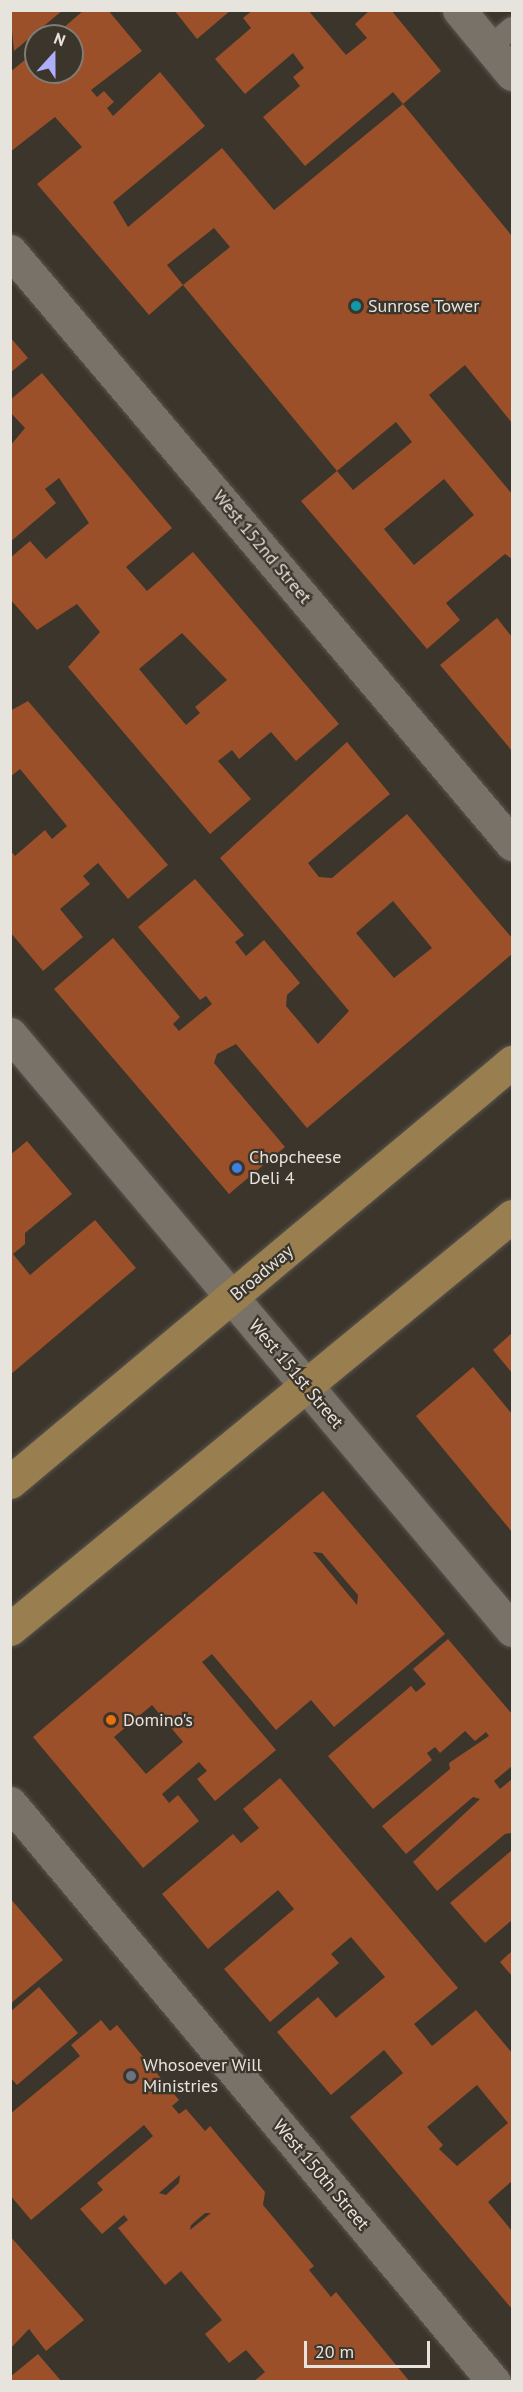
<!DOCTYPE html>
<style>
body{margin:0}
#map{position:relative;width:523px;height:2392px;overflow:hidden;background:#3b352c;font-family:"PT Sans",sans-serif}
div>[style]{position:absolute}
.building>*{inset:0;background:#9b502a}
.roads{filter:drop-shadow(0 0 2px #59544d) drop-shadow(0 0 2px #59544d)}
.lane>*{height:22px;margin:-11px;padding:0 11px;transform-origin:11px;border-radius:11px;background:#797269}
.street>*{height:33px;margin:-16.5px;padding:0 16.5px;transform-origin:16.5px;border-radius:16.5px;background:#797269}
.primary>*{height:33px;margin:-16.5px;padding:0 16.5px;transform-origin:16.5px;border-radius:16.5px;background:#997e4f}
.dots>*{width:16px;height:16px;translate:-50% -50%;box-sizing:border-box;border:3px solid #3b352c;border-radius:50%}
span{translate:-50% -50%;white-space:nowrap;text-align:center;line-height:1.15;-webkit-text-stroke:4.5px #3b352c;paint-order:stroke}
.poi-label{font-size:18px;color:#e7e3dd}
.left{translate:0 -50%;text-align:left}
.street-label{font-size:18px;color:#e7e3dd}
.frame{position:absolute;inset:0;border:12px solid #e7e3dd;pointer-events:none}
.north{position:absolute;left:24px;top:24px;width:60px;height:60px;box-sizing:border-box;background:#3b352c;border:2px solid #807b73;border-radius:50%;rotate:21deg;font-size:16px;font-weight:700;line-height:24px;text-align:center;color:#e7e3dd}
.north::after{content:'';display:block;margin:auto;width:21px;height:27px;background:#afaefa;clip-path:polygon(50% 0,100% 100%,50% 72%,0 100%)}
.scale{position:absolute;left:304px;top:2341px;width:126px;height:27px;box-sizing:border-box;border:3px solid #e7e3dd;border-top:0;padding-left:8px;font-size:18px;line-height:21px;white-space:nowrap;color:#e7e3dd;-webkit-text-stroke:4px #3b352c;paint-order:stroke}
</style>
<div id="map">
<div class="building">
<div style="clip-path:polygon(10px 10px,63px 10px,14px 51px)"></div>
<div style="clip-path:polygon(evenodd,84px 10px,108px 10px,142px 51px,91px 90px,97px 97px,104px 91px,114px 102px,107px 108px,113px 116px,160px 72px,205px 126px,113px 202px,128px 227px,222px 148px,274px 210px,403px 104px,393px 92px,305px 166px,263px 117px,300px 86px,293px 77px,304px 68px,293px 53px,245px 94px,215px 59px,251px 28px,243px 18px,253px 10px,308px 10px,346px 55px,367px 38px,355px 24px,370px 10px,391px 10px,441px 71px,403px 104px,512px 236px,512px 423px,465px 365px,429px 395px,512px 494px,512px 559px,505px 554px,446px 603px,460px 620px,427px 649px,301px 501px,337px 471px,353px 490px,412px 442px,396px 422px,337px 471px,183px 285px,149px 315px,37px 184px,82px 147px,55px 117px,10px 152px,10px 72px,36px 51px,36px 72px,72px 72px,72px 36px,54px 36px,84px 10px,214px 228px,230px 247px,183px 285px,167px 265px,214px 228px,84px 10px,444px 479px,474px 515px,414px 565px,384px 529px,444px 479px)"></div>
<div style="clip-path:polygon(174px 10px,231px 10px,197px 39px)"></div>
<div style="clip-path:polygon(10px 337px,28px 358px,10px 373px)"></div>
<div style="clip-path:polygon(evenodd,42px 373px,172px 528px,126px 567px,147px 591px,193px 552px,339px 724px,296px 761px,271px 732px,239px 759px,232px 750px,218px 761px,251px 799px,210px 834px,68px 667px,100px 632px,77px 604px,37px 630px,10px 599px,10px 558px,30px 541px,46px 559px,89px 523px,59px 478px,45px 489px,56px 503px,10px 542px,10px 446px,25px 428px,10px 412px,10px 400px,42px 373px,182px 633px,227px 680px,195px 707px,200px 713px,186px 725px,139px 669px,182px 633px)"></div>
<div style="clip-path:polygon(497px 618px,512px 637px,512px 751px,440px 665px)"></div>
<div style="clip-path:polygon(28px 701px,168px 865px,128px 899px,98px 863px,83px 876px,90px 884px,60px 909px,83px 937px,43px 971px,10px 932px,10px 850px,15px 856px,45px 830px,52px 839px,67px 826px,20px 769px,10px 777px,10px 711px)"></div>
<div style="clip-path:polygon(evenodd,347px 742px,390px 794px,308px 863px,319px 877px,332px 878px,407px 814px,512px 938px,512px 954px,307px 1128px,236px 1044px,217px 1054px,214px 1063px,285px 1147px,229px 1194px,54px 989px,113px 938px,180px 1017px,173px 1024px,179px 1031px,212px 1004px,206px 996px,200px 1000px,138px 927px,195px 879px,244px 935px,235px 942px,246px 956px,264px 940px,300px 983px,287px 995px,286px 1006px,318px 1044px,349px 1011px,220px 858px,347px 742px,393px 901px,432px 948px,394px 978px,356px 933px,393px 901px)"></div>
<div style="clip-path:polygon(27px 1141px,72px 1194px,25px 1233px,25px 1244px,13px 1254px,30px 1275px,95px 1220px,136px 1268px,10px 1375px,10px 1155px)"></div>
<div style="clip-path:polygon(512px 1333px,512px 1373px,493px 1350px)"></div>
<div style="clip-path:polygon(473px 1367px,512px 1414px,512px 1532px,416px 1416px)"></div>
<div style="clip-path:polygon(evenodd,323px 1491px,445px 1634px,334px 1727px,311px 1700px,276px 1730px,212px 1654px,202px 1662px,276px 1750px,215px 1801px,197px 1779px,207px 1771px,199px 1762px,162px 1794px,169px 1803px,178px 1795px,199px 1821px,143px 1868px,33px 1737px,323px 1491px,313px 1552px,322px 1553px,358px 1595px,357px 1605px,313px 1552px,323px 1491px,152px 1705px,183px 1742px,146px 1774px,114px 1737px,152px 1705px)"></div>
<div style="clip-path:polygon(448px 1639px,512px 1714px,512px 1766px,494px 1781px,500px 1789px,512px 1779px,512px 1833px,505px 1834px,437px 1891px,413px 1862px,480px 1799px,473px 1797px,406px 1854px,382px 1826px,450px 1769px,449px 1763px,489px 1736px,486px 1732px,475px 1741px,465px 1731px,440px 1753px,435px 1747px,427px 1753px,432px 1760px,373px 1809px,328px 1756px,411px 1686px,416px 1692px,426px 1684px,413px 1669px)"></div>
<div style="clip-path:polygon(evenodd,280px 1778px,458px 1988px,414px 2024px,424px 2036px,432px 2046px,476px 2010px,512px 2053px,512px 2181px,488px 2202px,512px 2231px,512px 2309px,350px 2117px,403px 2073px,384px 2050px,331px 2095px,277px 2032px,318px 1997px,336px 2018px,385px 1977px,367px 1956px,351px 1937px,331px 1954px,339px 1963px,270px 2022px,224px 1969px,294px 1909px,278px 1890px,208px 1949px,162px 1894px,233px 1834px,241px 1843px,259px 1828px,243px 1809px,280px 1778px,477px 2085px,508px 2123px,457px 2166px,439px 2149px,443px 2145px,427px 2127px,477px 2085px)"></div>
<div style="clip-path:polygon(512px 1850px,512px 1920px,485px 1943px,450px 1903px)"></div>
<div style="clip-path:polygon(10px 1898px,63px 1960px,10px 2004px)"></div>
<div style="clip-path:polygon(512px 1951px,512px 1976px,500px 1962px)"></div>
<div style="clip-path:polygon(39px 1987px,78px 2033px,17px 2085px,10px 2077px,10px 2012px)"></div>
<div style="clip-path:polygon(evenodd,101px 2020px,110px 2031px,117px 2025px,179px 2100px,172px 2106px,179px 2114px,186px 2109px,205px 2131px,210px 2126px,265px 2192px,263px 2205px,314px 2266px,309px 2270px,331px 2297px,336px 2292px,410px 2382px,253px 2382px,265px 2372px,246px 2350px,229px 2363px,205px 2334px,222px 2320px,181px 2271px,165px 2285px,118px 2228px,128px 2220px,124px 2215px,102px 2234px,80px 2209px,103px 2190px,97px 2183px,153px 2136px,144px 2125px,31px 2220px,10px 2195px,10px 2114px,80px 2056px,71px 2045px,101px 2020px,180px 2175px,179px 2183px,166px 2195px,159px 2193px,180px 2175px,101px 2020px,205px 2213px,211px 2213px,190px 2230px,191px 2225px,205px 2213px)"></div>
<div style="clip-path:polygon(10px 2236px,84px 2320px,46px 2351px,29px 2329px,10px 2349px)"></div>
<div style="clip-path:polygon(38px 2354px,62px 2382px,10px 2382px,10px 2377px)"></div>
</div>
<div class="roads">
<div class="lane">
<div style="left:490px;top:47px;width:29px;rotate:-41deg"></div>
</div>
<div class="street">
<div style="left:459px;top:10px;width:83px;rotate:50.4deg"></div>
<div style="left:10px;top:251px;width:777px;rotate:49.75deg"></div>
<div style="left:10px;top:1034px;width:779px;rotate:49.89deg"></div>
<div style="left:10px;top:1803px;width:755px;rotate:50.11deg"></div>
</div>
<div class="primary">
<div style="left:10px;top:1482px;width:655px;rotate:-39.92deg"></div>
<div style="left:10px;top:1629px;width:650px;rotate:-39.44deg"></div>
</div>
</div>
<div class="dots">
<div style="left:356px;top:306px;background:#0f9aa8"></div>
<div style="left:237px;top:1168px;background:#3f7fe0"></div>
<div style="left:111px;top:1720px;background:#e8710a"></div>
<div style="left:131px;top:2076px;background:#6b7280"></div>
</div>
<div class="poi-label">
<span class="left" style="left:368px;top:306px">Sunrose Tower</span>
<span class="left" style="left:249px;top:1168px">Chopcheese<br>Deli 4</span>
<span class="left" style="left:123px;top:1720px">Domino's</span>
<span class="left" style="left:143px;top:2076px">Whosoever Will<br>Ministries</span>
</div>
<div class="street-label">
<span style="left:262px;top:547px;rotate:50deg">West 152nd Street</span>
<span style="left:262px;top:1273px;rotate:-40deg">Broadway</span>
<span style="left:296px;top:1374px;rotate:50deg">West 151st Street</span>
<span style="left:321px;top:2175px;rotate:50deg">West 150th Street</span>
</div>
<div class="frame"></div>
<div class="north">N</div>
<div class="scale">20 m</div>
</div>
